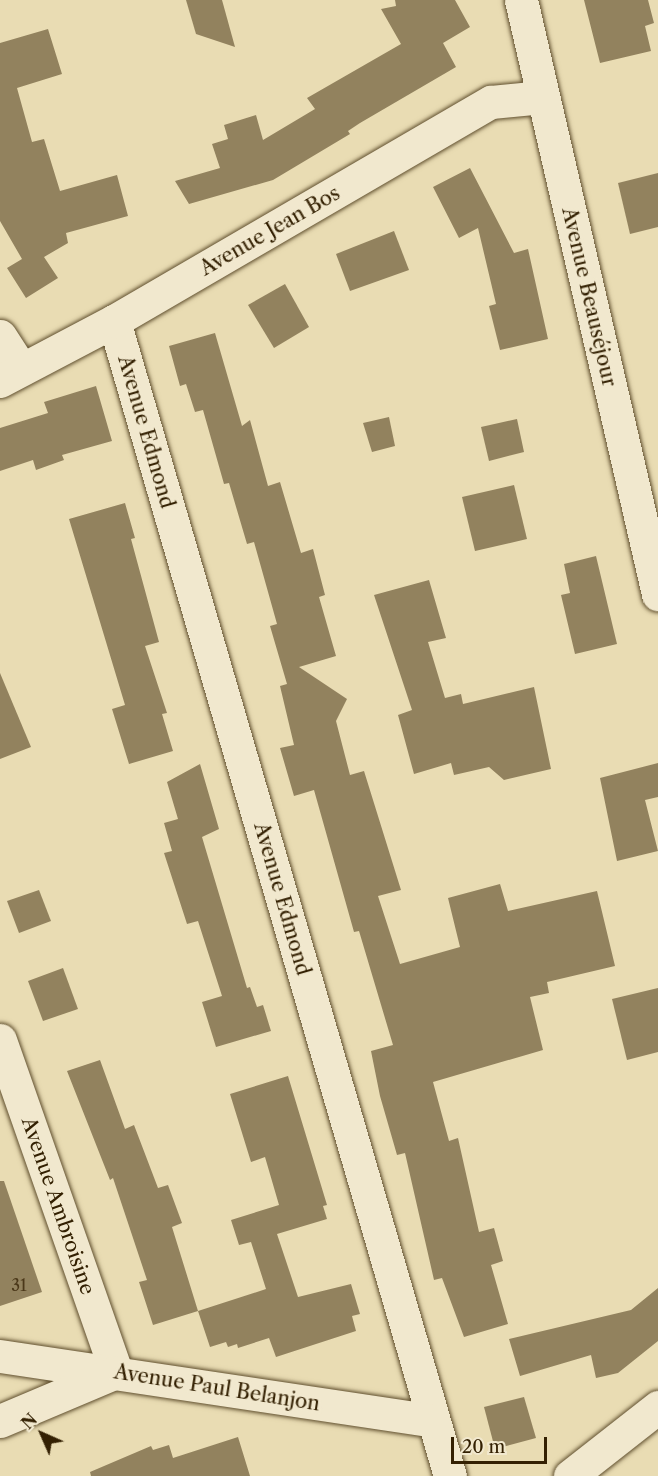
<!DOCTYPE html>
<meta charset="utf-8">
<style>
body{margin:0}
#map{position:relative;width:658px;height:1476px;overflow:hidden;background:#e9dcb3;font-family:"Libre Caslon Text",serif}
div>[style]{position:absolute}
.building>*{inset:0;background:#92825e}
.roads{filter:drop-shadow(0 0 2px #604f2e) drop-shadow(0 0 2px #604f2e)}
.minor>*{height:33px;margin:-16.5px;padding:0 16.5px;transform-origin:16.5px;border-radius:16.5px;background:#f1e8ce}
span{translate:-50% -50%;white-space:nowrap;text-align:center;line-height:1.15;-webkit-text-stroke:6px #f1e8ce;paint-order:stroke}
.number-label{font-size:16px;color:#4b3819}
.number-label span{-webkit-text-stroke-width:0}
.street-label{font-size:20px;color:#332002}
.north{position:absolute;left:12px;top:1404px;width:60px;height:60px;-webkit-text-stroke:4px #f1e8ce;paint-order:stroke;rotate:315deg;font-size:16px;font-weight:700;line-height:24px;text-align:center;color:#332002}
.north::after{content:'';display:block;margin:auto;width:21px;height:27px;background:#332002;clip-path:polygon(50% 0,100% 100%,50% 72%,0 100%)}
.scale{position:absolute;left:451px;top:1437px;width:96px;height:27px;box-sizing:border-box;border:3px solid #332002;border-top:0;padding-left:8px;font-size:18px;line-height:21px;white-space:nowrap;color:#332002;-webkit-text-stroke:4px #f1e8ce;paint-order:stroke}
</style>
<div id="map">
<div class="building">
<div style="clip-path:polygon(186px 0,222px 0,235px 47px,196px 34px)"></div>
<div style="clip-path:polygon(395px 0,455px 0,470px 27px,443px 43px,456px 67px,360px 123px,348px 131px,350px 134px,273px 180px,189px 204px,175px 181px,220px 168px,212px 144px,228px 139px,224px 125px,256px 115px,263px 140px,315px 109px,307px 98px,401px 44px,381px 9px,396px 6px)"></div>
<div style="clip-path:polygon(584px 0,648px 0,654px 23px,645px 26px,651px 51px,600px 63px)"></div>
<div style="clip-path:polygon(48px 29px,62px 74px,17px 88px,32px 142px,44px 139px,60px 191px,117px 175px,128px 216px,66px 233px,68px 243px,44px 257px,58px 278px,26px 298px,7px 268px,22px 259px,0 221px,0 43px)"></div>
<div style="clip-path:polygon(470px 168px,514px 253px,528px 249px,548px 339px,500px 350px,489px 306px,496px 304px,478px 228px,459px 238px,433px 187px)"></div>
<div style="clip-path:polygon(658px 173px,658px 227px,630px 234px,618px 183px)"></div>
<div style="clip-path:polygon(394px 231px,409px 270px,350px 291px,336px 254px)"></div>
<div style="clip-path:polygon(285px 284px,309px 327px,274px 348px,248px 305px)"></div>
<div style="clip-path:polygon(215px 333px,242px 426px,250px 420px,268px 486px,280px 482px,301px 553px,313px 549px,325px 595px,319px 597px,336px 656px,299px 667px,347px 699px,336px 721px,350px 775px,364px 771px,401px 890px,378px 896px,400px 964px,460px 947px,448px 898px,500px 884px,508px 911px,597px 891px,615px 966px,547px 982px,549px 993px,530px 997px,543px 1050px,433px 1082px,449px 1141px,458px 1138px,479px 1232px,494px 1228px,503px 1261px,491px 1265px,508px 1324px,464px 1337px,442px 1278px,434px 1280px,405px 1153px,397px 1155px,380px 1096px,371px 1051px,393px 1045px,359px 931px,354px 932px,314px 790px,294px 796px,280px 748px,294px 745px,280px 686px,287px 684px,270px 626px,277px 624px,254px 542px,247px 544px,229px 483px,224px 484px,203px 410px,195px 412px,186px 384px,180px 386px,169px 346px)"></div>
<div style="clip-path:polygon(96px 386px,112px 441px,62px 455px,64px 460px,36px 470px,33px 460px,0 471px,0 428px,48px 413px,44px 402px)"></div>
<div style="clip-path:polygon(389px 417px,395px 446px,372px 452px,363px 423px)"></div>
<div style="clip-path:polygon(517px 419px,524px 452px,489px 461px,481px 427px)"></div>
<div style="clip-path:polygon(514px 485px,527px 539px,475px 551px,462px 497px)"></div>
<div style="clip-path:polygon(125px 503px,135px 538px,131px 539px,159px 642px,145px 646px,167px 713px,162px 714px,173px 751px,129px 764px,112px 709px,125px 705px,69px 519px)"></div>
<div style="clip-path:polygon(596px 556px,617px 644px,575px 654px,561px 595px,570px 593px,564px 564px)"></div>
<div style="clip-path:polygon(429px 580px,446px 638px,428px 642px,445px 698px,461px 694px,463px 704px,534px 687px,551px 769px,504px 780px,489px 767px,454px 775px,451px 763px,414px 774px,398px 715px,412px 710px,374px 595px)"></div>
<div style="clip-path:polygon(0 673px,31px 747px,0 759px)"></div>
<div style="clip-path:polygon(658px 763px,658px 797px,645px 800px,658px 851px,617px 861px,600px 778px)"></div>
<div style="clip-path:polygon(200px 764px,219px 829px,202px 837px,247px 988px,250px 987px,257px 1007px,263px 1005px,271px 1031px,216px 1047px,202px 1002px,222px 996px,198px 921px,187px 924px,164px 853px,172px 851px,164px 823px,178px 819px,167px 782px)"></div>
<div style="clip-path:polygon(39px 890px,51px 921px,19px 933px,7px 901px)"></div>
<div style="clip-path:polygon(63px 968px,78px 1009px,43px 1021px,28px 981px)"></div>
<div style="clip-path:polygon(658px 988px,658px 1052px,627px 1060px,612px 999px)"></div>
<div style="clip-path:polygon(100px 1060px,125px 1129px,134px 1125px,158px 1188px,168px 1185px,182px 1223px,172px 1227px,198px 1311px,153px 1325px,139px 1282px,147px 1280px,113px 1178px,110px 1180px,67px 1071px)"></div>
<div style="clip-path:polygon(288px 1076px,327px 1205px,323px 1206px,327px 1219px,277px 1234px,298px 1297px,351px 1284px,360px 1314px,352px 1316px,356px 1331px,276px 1357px,269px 1338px,238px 1348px,237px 1344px,228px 1347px,226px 1342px,210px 1347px,198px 1311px,266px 1289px,251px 1242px,239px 1245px,231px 1220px,279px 1205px,265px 1157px,251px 1162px,230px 1094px)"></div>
<div style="clip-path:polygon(0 1181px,4px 1181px,42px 1292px,0 1306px)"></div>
<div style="clip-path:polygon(658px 1288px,658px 1341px,618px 1373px,596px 1378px,591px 1355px,520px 1376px,509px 1339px,631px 1310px)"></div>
<div style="clip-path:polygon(524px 1397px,536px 1438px,495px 1449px,484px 1407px)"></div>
<div style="clip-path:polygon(238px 1437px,250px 1476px,91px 1476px,90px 1472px,151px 1446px,153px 1450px,169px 1445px,173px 1458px)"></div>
</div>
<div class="roads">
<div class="minor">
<div style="left:521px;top:0;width:610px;rotate:77.01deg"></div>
<div style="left:114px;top:321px;width:1203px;rotate:73.78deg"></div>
<div style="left:0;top:336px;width:38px;rotate:57deg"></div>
<div style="left:0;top:381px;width:129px;rotate:-27.8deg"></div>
<div style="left:114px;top:321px;width:436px;rotate:-30.2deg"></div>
<div style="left:491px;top:102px;width:52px;rotate:-5.5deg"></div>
<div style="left:0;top:1040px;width:352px;rotate:70.7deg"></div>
<div style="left:0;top:1356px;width:438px;rotate:8.5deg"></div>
<div style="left:0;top:1421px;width:126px;rotate:-22.9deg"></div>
<div style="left:570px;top:1476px;width:112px;rotate:-38.1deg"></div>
</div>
</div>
<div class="number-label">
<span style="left:19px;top:1285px">31</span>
</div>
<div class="street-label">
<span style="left:270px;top:231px;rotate:-30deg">Avenue Jean Bos</span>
<span style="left:589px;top:297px;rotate:77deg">Avenue Beauséjour</span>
<span style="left:146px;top:432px;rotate:74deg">Avenue Edmond</span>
<span style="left:282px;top:899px;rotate:74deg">Avenue Edmond</span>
<span style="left:58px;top:1206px;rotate:71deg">Avenue Ambroisine</span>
<span style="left:217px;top:1388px;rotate:9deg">Avenue Paul Belanjon</span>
</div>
<div class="north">N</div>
<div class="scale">20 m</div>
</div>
